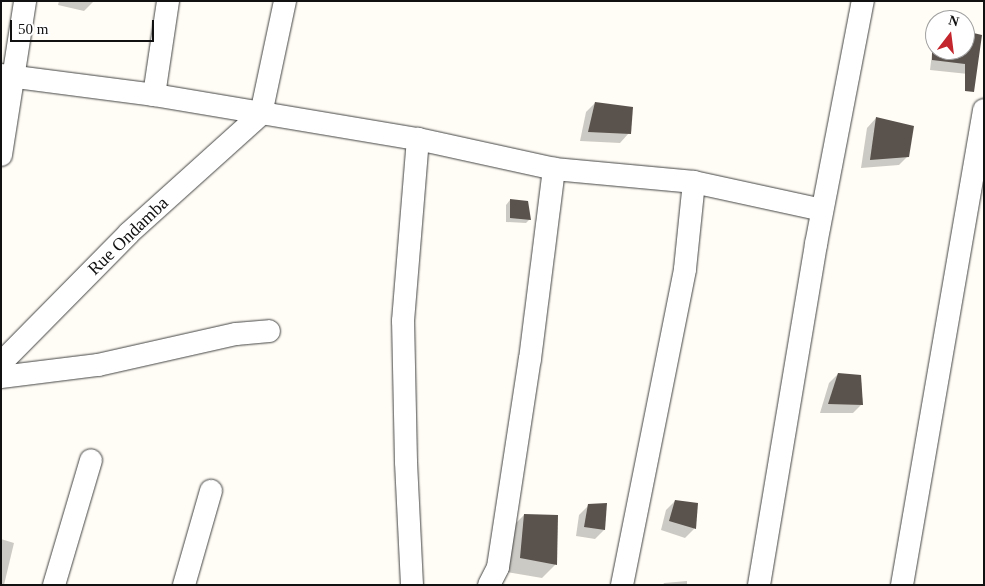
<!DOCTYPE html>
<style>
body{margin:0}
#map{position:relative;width:985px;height:586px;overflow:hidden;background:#fffdf5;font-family:Georgia,serif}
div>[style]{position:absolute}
.shadow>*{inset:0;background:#0003}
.building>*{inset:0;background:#5a524d}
.roads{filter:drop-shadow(0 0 1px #444) drop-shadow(0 0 1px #444)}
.minor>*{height:22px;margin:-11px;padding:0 11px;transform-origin:11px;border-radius:11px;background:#fff}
span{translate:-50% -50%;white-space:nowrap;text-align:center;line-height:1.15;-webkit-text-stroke:5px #fff;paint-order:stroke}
.street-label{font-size:18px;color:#111}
.frame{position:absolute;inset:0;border:2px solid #111;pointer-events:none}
.north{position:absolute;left:925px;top:10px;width:50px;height:50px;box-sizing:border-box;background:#fff;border:1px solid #a0a0a0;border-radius:50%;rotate:15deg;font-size:14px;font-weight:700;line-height:20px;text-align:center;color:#111}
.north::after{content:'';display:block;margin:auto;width:18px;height:22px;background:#c4262e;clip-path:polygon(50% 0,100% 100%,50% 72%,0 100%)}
.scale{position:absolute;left:10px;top:20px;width:144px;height:22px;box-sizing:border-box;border:2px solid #111;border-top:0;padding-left:6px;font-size:15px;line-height:18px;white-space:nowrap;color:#111;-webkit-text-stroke:4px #fff;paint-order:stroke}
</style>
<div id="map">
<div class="shadow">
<div style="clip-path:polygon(59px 1px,94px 1px,84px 11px,58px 5px)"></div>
<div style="clip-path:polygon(965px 32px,968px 74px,930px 70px,934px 36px,935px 50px,965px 50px)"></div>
<div style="clip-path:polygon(595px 103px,629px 133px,620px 143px,580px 141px,586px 112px)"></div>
<div style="clip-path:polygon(876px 118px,908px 156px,899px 165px,861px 168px,867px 128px)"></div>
<div style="clip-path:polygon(510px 200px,530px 219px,526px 223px,506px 222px,506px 205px)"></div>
<div style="clip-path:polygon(838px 374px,862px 404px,853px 413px,820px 413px,829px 383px)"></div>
<div style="clip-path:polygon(675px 501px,697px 504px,694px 529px,685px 538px,661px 530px,666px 510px)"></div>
<div style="clip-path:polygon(588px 506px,604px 530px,595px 539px,576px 536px,579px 515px)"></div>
<div style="clip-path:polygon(524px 515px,557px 516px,555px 565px,542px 578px,507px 572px,510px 529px)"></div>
<div style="clip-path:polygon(1px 539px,14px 543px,4px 585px,1px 585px)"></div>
<div style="clip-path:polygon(687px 581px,687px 585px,663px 585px,664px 583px)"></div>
</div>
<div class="building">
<div style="clip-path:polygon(965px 31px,982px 35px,974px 92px,965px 91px,965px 64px,932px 60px,932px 50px,965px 50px)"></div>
<div style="clip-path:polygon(595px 102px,633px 107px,631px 134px,588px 132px)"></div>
<div style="clip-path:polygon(876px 117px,914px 126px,909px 157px,870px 160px)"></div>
<div style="clip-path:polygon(510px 199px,528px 201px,531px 220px,510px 218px)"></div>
<div style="clip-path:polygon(838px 373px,861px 375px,863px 405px,828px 404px)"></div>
<div style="clip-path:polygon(675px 500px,698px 503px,696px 529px,669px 521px)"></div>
<div style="clip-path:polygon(607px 503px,605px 530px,584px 527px,588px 504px)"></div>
<div style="clip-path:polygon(524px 514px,558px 515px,557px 565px,520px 558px)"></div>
</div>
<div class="roads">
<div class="minor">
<div style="left:1px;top:75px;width:154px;rotate:7.4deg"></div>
<div style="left:154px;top:95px;width:268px;rotate:9.5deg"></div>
<div style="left:418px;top:139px;width:139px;rotate:12.4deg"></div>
<div style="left:554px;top:169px;width:141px;rotate:5.3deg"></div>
<div style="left:694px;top:182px;width:131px;rotate:12.3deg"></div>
<div style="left:154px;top:95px;width:95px;rotate:-81.5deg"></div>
<div style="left:1px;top:155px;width:156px;rotate:-81.1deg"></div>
<div style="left:1px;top:363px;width:182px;rotate:-45.4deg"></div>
<div style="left:129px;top:233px;width:178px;rotate:-42deg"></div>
<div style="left:261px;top:114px;width:116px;rotate:-78deg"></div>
<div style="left:1px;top:377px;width:98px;rotate:-7.1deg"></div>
<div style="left:98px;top:365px;width:141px;rotate:-12.7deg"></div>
<div style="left:236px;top:334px;width:33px;rotate:-5deg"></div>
<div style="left:54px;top:585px;width:130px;rotate:-73.5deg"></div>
<div style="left:184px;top:585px;width:98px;rotate:-74deg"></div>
<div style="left:412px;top:585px;width:123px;rotate:-92.8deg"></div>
<div style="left:406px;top:462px;width:141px;rotate:-91.2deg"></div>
<div style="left:403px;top:321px;width:183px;rotate:-85.3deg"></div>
<div style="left:489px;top:585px;width:20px;rotate:-63deg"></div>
<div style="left:498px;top:567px;width:210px;rotate:-81.3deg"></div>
<div style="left:530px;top:359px;width:192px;rotate:-82.8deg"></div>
<div style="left:622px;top:585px;width:322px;rotate:-78.7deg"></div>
<div style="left:685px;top:269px;width:87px;rotate:-84.1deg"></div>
<div style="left:759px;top:585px;width:346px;rotate:-80.5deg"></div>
<div style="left:816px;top:244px;width:248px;rotate:-79.1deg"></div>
<div style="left:902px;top:585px;width:482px;rotate:-80.2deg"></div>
</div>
</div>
<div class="street-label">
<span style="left:128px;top:236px;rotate:-44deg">Rue Ondamba</span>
</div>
<div class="frame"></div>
<div class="north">N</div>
<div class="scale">50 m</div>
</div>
